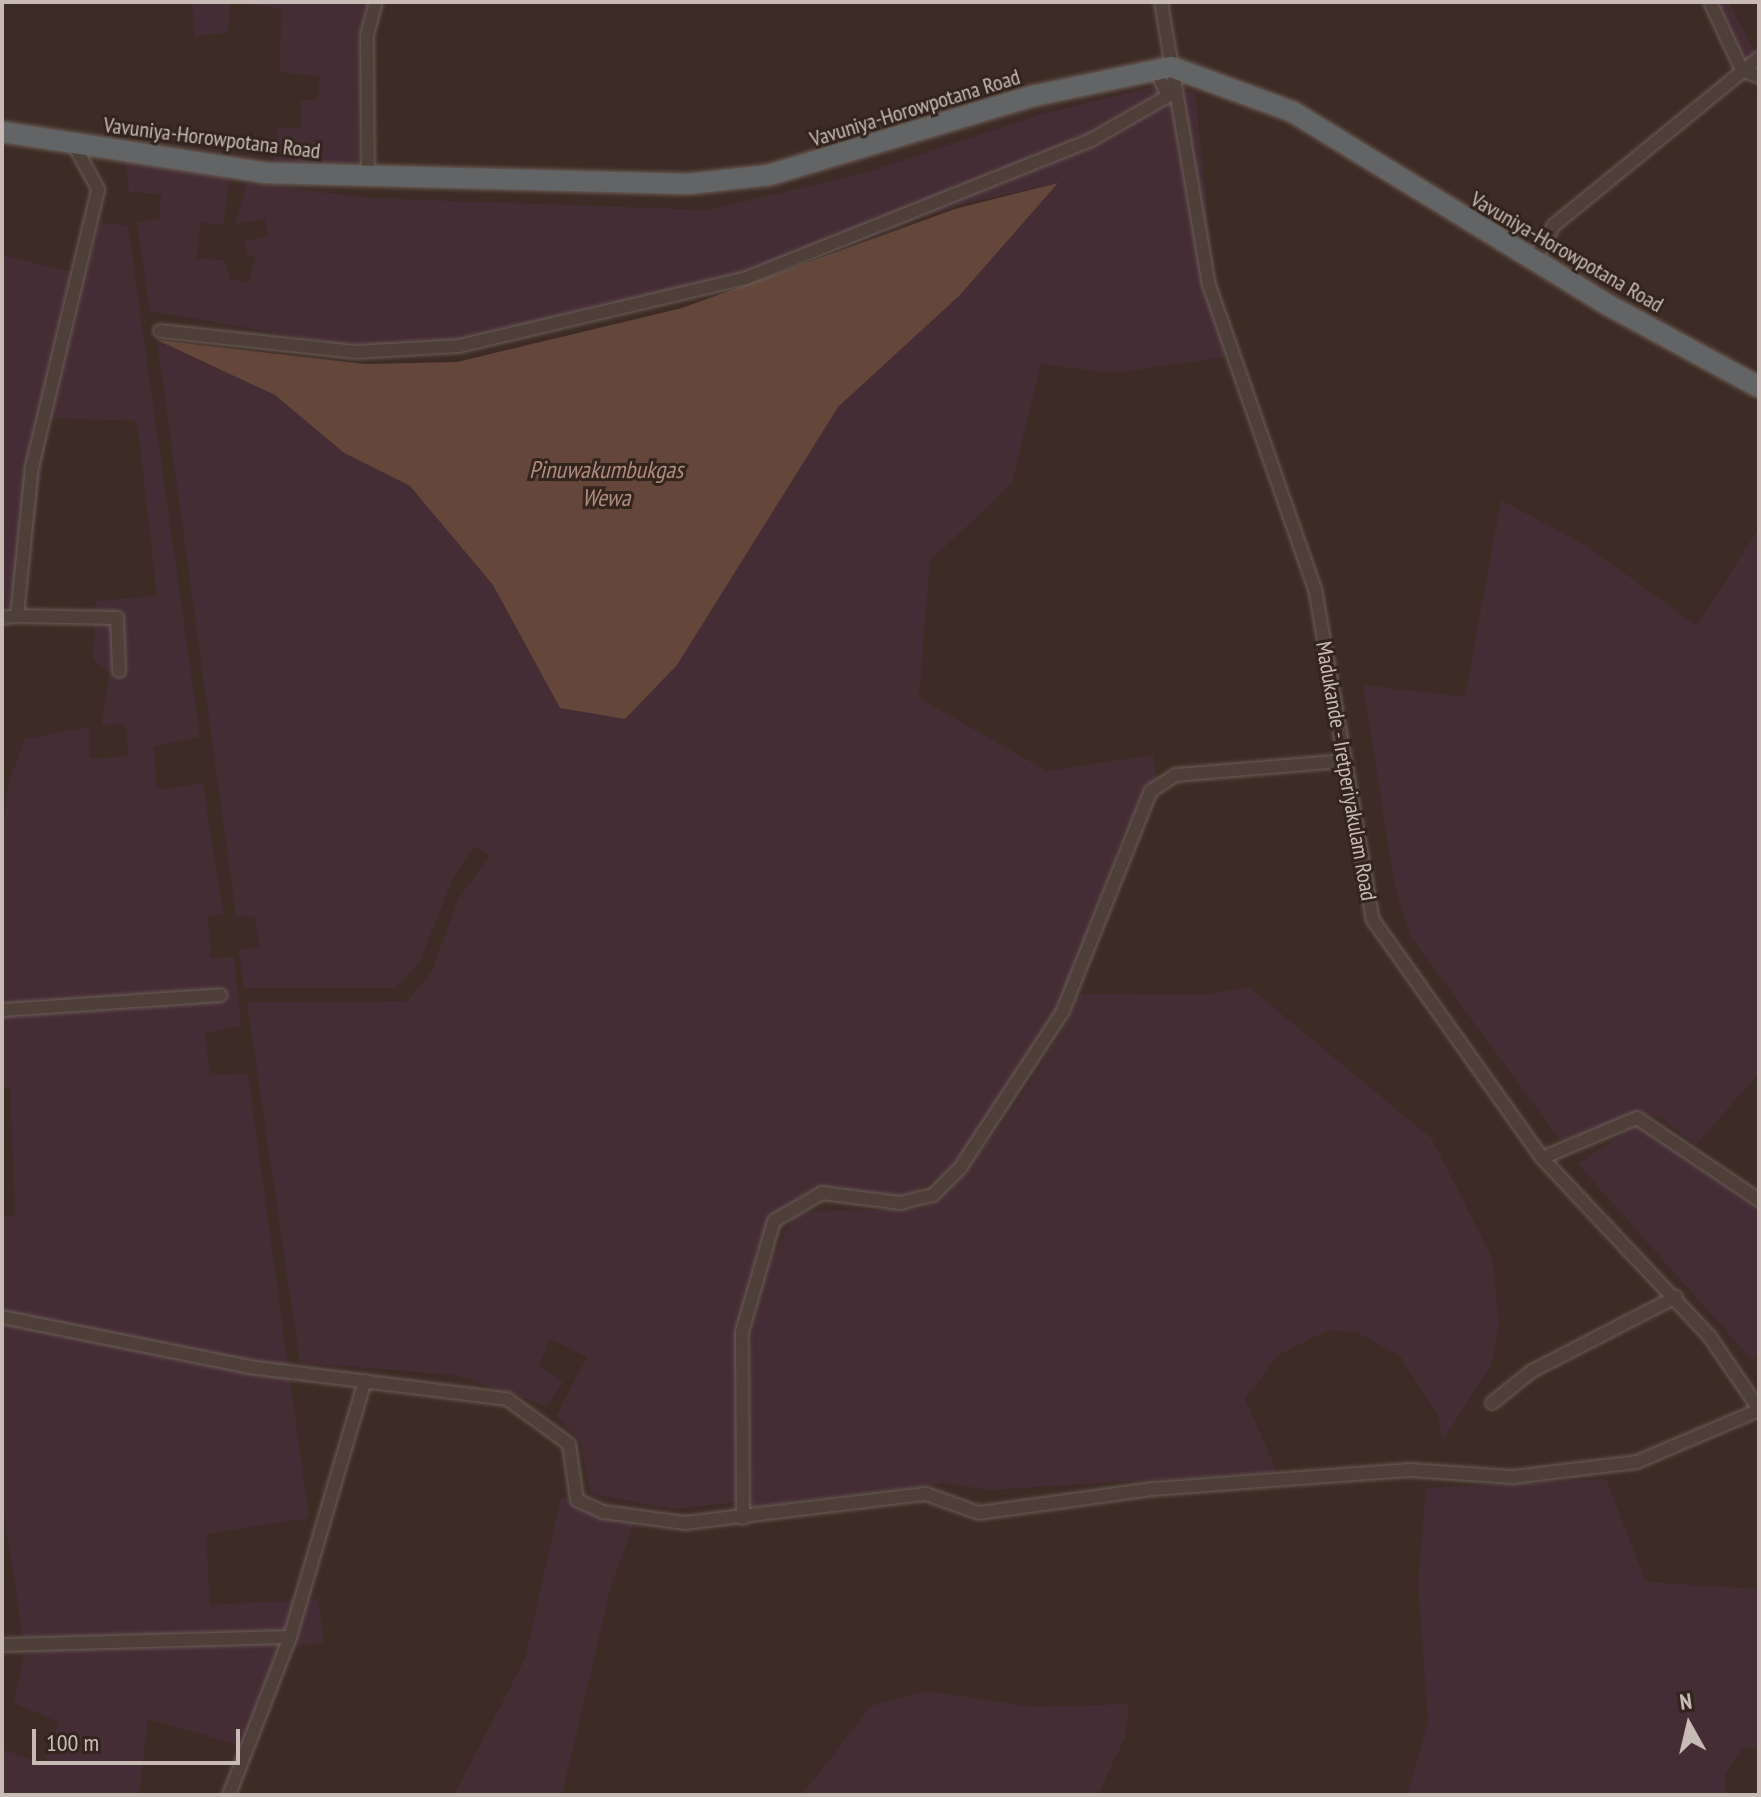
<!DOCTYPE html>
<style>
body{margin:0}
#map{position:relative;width:1761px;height:1797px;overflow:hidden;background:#3d2c25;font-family:"PT Sans Narrow",sans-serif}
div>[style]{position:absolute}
.green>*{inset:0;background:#452d35}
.water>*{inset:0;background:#64463a}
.roads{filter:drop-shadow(0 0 2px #6b5d57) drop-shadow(0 0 2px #6b5d57)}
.minor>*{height:12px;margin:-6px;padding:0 6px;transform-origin:6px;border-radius:6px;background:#4e3f39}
.trunk>*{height:20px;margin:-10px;padding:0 10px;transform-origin:10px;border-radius:10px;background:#626465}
span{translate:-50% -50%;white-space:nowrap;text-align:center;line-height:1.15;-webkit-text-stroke:6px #33241e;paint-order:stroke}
.street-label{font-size:22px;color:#c8bbb5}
.water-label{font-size:24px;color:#af8b7e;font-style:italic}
.frame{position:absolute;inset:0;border:4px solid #c8bbb5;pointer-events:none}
.north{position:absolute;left:1649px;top:1685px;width:80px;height:80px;-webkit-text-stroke:6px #33241e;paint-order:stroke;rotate:352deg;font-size:22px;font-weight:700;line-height:32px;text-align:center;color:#c8bbb5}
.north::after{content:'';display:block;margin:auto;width:28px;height:36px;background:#c8bbb5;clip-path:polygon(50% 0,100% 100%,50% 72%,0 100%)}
.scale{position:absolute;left:32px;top:1729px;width:208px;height:36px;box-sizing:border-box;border:4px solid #c8bbb5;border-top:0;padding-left:10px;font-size:24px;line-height:28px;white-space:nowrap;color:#c8bbb5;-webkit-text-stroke:6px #33241e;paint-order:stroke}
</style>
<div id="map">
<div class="green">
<div style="clip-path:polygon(192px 2px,230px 2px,228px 33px,194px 36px)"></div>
<div style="clip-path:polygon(239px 2px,367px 2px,359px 35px,358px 170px,273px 163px,278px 128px,301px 128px,301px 100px,317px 100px,320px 76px,280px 72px,281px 9px)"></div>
<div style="clip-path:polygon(1714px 2px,1728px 2px,1757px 55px,1743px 67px)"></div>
<div style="clip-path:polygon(1160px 85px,1164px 95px,1089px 135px,745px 273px,459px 340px,358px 347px,150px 311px,137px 222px,159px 219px,161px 194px,129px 192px,125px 158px,230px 178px,223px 225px,201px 222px,196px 258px,224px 260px,230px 279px,249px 283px,255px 256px,247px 255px,244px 241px,268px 236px,265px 219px,235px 225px,247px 183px,369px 198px,709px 210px,868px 172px,1038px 115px)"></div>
<div style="clip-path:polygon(1195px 91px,1214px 275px,1239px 355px,1112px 373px,1041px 364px,1012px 483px,930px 561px,919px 698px,1047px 771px,1153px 755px,1156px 778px,1124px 832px,1059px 1011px,954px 1168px,905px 1198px,808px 1191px,770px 1218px,738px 1325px,737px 1502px,674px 1509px,591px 1494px,580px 1440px,556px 1416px,587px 1357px,550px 1339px,539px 1366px,563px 1382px,547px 1406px,457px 1375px,300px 1363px,247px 1002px,407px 1001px,431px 973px,458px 900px,490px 855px,474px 847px,454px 876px,419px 963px,396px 988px,244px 988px,239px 950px,259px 947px,255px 917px,236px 916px,157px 340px,275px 395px,344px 453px,410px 486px,493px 585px,560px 708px,755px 532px,838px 407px,959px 296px,1057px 183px,955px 206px,842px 248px,853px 238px,1055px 157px,1173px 94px)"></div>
<div style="clip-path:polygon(100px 222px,128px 226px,200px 737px,154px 746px,157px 790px,203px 783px,223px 914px,208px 917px,211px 958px,234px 957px,241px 1026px,205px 1033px,210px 1075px,248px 1074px,309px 1518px,206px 1534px,210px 1605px,318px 1599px,324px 1642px,279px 1650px,242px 1746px,148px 1719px,139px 1795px,2px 1795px,2px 1749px,43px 1764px,59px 1722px,14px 1703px,25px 1650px,2px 1501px,2px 1216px,15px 1216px,10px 1088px,2px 1087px,2px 830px,9px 781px,25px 739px,90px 726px,89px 759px,129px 756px,125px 724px,101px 725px,110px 672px,93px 660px,96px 601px,157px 596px,137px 421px,50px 418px,23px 604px,2px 607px,2px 255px,85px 275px)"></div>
<div style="clip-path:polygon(1501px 500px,1587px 546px,1697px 626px,1759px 528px,1759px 1073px,1696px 1145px,1660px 1117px,1633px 1113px,1569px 1152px,1411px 937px,1395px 887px,1363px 685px,1465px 697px)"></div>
<div style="clip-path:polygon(1249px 987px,1432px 1139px,1493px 1260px,1499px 1325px,1491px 1365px,1443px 1440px,1438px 1416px,1400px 1356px,1357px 1332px,1330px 1330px,1279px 1354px,1245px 1399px,1277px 1472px,990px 1490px,943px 1483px,747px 1508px,752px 1330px,764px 1272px,797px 1212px,922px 1209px,957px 1182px,1013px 1109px,1070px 1018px,1076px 994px,1205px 995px)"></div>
<div style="clip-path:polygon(1639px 1122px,1759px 1206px,1759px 1353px,1752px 1360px,1578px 1164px)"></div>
<div style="clip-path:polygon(1606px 1479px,1646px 1582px,1759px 1589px,1759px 1749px,1744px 1747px,1725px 1773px,1726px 1795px,1407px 1795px,1428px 1722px,1418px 1585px,1426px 1488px)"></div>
<div style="clip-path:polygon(561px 1497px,635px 1522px,612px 1582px,562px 1795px,454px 1795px,525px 1659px)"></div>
<div style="clip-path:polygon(927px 1691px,1032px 1707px,1129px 1704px,1125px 1737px,1098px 1795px,802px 1795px,871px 1706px)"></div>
</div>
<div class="water">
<div style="clip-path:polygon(1058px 183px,959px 296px,838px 407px,677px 665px,625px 719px,560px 708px,493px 585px,410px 486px,344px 453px,275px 395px,157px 340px,365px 364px,457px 362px,682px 308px,955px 209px)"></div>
</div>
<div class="roads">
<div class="minor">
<div style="left:1161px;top:2px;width:287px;rotate:80.4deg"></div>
<div style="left:1209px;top:285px;width:322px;rotate:70.8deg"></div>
<div style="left:1315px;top:589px;width:336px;rotate:80.1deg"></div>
<div style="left:1373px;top:920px;width:292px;rotate:54.6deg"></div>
<div style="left:1542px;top:1158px;width:245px;rotate:46.8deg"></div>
<div style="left:1710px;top:1337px;width:87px;rotate:55.8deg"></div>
<div style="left:1710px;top:2px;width:75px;rotate:64.8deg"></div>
<div style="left:1742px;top:70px;width:18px;rotate:22deg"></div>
<div style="left:368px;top:177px;width:142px;rotate:-90.4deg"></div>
<div style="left:367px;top:35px;width:34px;rotate:-75deg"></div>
<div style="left:1534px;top:261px;width:41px;rotate:-60.9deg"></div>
<div style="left:1554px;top:225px;width:264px;rotate:-39.2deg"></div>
<div style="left:160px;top:331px;width:197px;rotate:6.1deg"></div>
<div style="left:356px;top:352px;width:103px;rotate:-3.3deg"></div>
<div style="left:459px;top:346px;width:295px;rotate:-13.3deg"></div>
<div style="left:746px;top:278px;width:372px;rotate:-21.8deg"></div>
<div style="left:1091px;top:140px;width:89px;rotate:-29.7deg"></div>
<div style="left:1168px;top:96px;width:31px;rotate:-115deg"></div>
<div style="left:17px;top:616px;width:100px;rotate:1.1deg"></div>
<div style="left:117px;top:618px;width:53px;rotate:87.8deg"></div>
<div style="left:2px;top:618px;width:15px;rotate:-8deg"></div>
<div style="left:17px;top:616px;width:150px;rotate:-84.3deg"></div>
<div style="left:32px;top:467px;width:286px;rotate:-76.6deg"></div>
<div style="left:98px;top:189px;width:50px;rotate:-118.6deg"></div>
<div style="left:2px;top:1010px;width:219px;rotate:-3.9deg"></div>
<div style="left:1542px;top:1158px;width:103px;rotate:-22.8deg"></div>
<div style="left:1637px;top:1118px;width:147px;rotate:33.9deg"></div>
<div style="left:2px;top:1317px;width:252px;rotate:11.4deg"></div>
<div style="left:249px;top:1367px;width:260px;rotate:7.1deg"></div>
<div style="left:507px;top:1399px;width:77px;rotate:36deg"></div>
<div style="left:569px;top:1444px;width:57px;rotate:81.9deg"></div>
<div style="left:577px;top:1500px;width:29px;rotate:25deg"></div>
<div style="left:603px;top:1512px;width:83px;rotate:7.6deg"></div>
<div style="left:685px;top:1523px;width:243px;rotate:-6.9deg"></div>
<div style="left:926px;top:1494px;width:56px;rotate:19.7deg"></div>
<div style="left:979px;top:1513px;width:175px;rotate:-7.9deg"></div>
<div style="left:1152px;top:1489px;width:258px;rotate:-4.2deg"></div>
<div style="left:1409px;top:1470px;width:104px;rotate:3.9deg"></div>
<div style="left:1513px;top:1477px;width:125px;rotate:-6.9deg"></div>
<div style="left:1637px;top:1462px;width:133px;rotate:-23.1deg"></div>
<div style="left:1492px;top:1403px;width:51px;rotate:-38.7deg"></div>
<div style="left:1532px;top:1371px;width:162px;rotate:-27.2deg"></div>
<div style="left:743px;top:1518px;width:186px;rotate:-90.3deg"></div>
<div style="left:742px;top:1332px;width:116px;rotate:-73.9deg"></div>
<div style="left:774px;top:1221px;width:56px;rotate:-30.3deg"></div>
<div style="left:822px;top:1193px;width:79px;rotate:7.3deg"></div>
<div style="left:900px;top:1203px;width:34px;rotate:-14deg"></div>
<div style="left:933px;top:1195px;width:38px;rotate:-45deg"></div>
<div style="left:960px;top:1168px;width:186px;rotate:-56.7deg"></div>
<div style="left:1062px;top:1013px;width:239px;rotate:-68.2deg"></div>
<div style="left:1151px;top:791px;width:30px;rotate:-33deg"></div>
<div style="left:1176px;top:775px;width:166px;rotate:-4.8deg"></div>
<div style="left:2px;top:1645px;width:288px;rotate:-1.6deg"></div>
<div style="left:229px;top:1795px;width:169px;rotate:-68.9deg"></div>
<div style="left:290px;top:1637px;width:267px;rotate:-73.7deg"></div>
</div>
<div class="trunk">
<div style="left:2px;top:132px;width:267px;rotate:8.8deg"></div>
<div style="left:266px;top:173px;width:422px;rotate:1.5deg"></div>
<div style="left:688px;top:184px;width:81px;rotate:-6.3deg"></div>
<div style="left:769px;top:175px;width:276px;rotate:-16.7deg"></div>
<div style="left:1033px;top:96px;width:141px;rotate:-11.9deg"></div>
<div style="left:1171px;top:67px;width:130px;rotate:20.2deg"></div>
<div style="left:1293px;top:112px;width:369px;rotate:31.5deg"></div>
<div style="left:1608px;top:305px;width:172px;rotate:28.5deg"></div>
</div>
</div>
<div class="street-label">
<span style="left:915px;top:108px;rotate:-17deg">Vavuniya-Horowpotana Road</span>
<span style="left:212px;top:138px;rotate:7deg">Vavuniya-Horowpotana Road</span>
<span style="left:1567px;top:252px;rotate:30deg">Vavuniya-Horowpotana Road</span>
<span style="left:1346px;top:771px;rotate:80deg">Madukande - Iretperiyakulam Road</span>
</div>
<div class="water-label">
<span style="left:606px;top:484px">Pinuwakumbukgas<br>Wewa</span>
</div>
<div class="frame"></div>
<div class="north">N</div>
<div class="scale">100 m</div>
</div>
